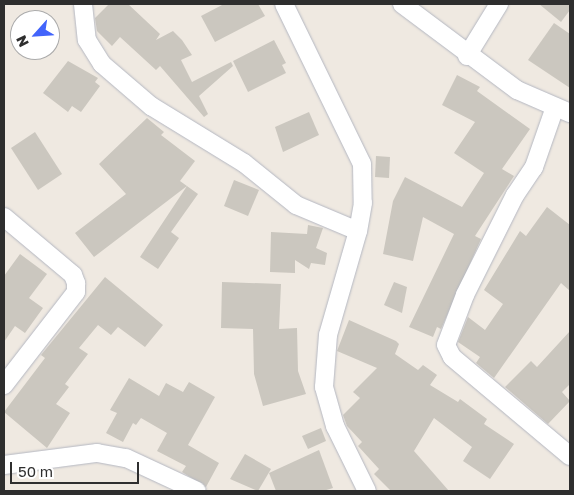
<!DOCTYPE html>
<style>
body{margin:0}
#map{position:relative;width:574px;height:495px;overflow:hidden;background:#efe9e1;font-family:"Golos Text",sans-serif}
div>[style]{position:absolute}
.building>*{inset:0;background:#cbc7bf}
.roads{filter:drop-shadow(0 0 1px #b4b7c1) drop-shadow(0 0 1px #b4b7c1)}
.street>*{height:18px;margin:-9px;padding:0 9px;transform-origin:9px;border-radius:9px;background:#fff}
span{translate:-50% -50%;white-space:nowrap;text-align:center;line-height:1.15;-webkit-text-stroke:4px #fff;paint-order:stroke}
.frame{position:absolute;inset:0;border:5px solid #2e2e2e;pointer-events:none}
.north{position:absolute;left:10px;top:10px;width:50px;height:50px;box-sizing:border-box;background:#fff;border:1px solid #ababab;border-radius:50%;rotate:244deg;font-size:14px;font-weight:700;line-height:20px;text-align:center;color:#2e2e2e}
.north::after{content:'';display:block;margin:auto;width:18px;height:22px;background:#4264fb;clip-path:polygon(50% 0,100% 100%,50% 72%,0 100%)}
.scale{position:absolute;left:10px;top:462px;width:129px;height:22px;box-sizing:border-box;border:2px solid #2e2e2e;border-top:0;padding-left:6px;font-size:15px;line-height:18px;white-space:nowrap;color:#2e2e2e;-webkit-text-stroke:4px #fff;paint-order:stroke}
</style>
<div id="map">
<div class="building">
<div style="clip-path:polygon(109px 4px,128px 4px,160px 34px,156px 40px,173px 31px,182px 40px,192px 55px,181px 60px,192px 82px,231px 62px,233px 66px,199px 96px,208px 114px,204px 117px,160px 66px,156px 70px,120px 37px,112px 46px,97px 31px,95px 18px)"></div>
<div style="clip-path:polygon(224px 4px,258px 4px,265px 16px,215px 42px,201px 16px)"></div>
<div style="clip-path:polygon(539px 4px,570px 4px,570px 10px,561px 22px)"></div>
<div style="clip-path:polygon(554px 23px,570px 34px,570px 88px,528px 60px)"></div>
<div style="clip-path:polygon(274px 40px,286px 63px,282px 65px,286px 73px,248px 92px,233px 61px)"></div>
<div style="clip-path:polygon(68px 61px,98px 78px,95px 82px,100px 86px,81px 112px,72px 106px,68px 112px,43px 93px)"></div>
<div style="clip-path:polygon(457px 75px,480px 87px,477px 91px,530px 129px,502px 169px,514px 176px,475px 236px,481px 239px,441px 329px,437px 327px,433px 337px,409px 327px,454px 234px,423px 217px,413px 261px,383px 254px,393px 201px,405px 177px,462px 207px,484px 173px,454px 153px,475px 122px,442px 105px)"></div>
<div style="clip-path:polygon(309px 112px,319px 135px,283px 152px,275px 127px)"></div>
<div style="clip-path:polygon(147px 118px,164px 132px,161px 135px,195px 161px,180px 181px,198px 194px,171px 232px,179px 238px,158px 269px,140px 257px,187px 186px,94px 257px,75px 233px,126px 194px,99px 164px)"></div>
<div style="clip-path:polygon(35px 132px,62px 174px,38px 190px,11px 148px)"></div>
<div style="clip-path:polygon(376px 156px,390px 157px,389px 178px,375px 177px)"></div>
<div style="clip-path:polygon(234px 180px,259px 190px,248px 216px,224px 206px)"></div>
<div style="clip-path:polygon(547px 207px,570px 225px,570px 291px,561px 283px,494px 378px,476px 363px,480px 357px,458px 342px,468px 317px,485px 330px,503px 304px,484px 290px,520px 231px,526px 236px)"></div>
<div style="clip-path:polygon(308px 225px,323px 228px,316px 248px,327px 253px,325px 265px,311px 263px,309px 269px,295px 260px,295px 273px,270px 272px,271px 232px,307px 234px)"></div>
<div style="clip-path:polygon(20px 254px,47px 274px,29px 298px,43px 308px,25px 333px,15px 326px,4px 342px,4px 276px)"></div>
<div style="clip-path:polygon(105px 277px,163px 325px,145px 347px,118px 327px,111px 335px,98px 325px,79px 348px,88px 354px,65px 384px,69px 387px,56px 404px,70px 413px,47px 448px,4px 412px,45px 358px,41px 355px)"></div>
<div style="clip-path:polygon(222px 282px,281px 284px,279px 329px,297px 328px,298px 371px,306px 394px,263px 406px,254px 374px,253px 329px,221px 328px)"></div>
<div style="clip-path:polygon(394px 282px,407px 287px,402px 313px,384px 305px)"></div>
<div style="clip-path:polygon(349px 320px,396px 341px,399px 344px,395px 354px,418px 370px,423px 365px,437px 375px,430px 385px,458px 402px,460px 399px,487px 419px,484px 424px,514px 444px,490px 479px,463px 461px,472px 447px,434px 418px,414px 451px,449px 491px,391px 491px,374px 474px,379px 469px,358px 446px,362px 442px,347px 426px,343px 415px,360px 398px,353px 392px,377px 368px,337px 351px)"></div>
<div style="clip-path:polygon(570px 331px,570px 384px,562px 392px,570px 401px,548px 424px,505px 387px,531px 361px,537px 367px)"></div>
<div style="clip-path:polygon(129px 378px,159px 396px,166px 383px,183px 392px,189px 382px,215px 397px,188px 445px,219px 463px,206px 487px,182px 472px,186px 466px,157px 451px,167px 433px,141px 418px,136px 425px,133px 423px,123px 442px,106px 433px,117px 413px,110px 410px)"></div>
<div style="clip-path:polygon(321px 428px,326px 441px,308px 449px,302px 436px)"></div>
<div style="clip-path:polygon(319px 450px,333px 488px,323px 491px,276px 491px,269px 473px)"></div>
<div style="clip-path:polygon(245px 454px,271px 469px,258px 491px,230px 479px)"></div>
</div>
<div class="roads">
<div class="street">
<div style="left:83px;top:4px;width:36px;rotate:84deg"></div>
<div style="left:87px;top:40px;width:28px;rotate:58deg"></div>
<div style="left:102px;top:64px;width:65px;rotate:40.6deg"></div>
<div style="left:151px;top:106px;width:109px;rotate:31.5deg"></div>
<div style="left:244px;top:163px;width:67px;rotate:38.9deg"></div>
<div style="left:296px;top:205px;width:67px;rotate:22.8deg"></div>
<div style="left:284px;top:4px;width:178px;rotate:64deg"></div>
<div style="left:362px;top:164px;width:39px;rotate:89deg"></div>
<div style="left:363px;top:203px;width:28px;rotate:100deg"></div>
<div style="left:358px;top:231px;width:108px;rotate:106.1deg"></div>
<div style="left:328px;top:335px;width:52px;rotate:94.4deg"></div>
<div style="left:324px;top:387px;width:41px;rotate:74.2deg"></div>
<div style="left:335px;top:426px;width:72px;rotate:63.8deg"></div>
<div style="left:402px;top:4px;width:144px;rotate:36.8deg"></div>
<div style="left:517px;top:90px;width:58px;rotate:23.5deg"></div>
<div style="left:467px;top:56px;width:61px;rotate:-58.4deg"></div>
<div style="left:555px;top:107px;width:64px;rotate:109.3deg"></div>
<div style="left:534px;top:167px;width:34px;rotate:124deg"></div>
<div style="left:515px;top:195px;width:112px;rotate:116.6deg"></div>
<div style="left:465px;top:295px;width:53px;rotate:110.8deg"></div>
<div style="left:446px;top:345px;width:13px;rotate:63deg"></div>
<div style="left:452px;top:357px;width:154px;rotate:40deg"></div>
<div style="left:4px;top:217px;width:90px;rotate:40deg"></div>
<div style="left:73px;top:275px;width:9px;rotate:69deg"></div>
<div style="left:76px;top:283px;width:9px;rotate:90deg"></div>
<div style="left:76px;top:292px;width:118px;rotate:127.7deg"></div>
<div style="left:4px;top:465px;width:94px;rotate:-7.4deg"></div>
<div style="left:97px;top:453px;width:29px;rotate:10deg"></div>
<div style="left:126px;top:458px;width:78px;rotate:24.9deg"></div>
</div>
</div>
<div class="frame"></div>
<div class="north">N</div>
<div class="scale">50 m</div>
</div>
